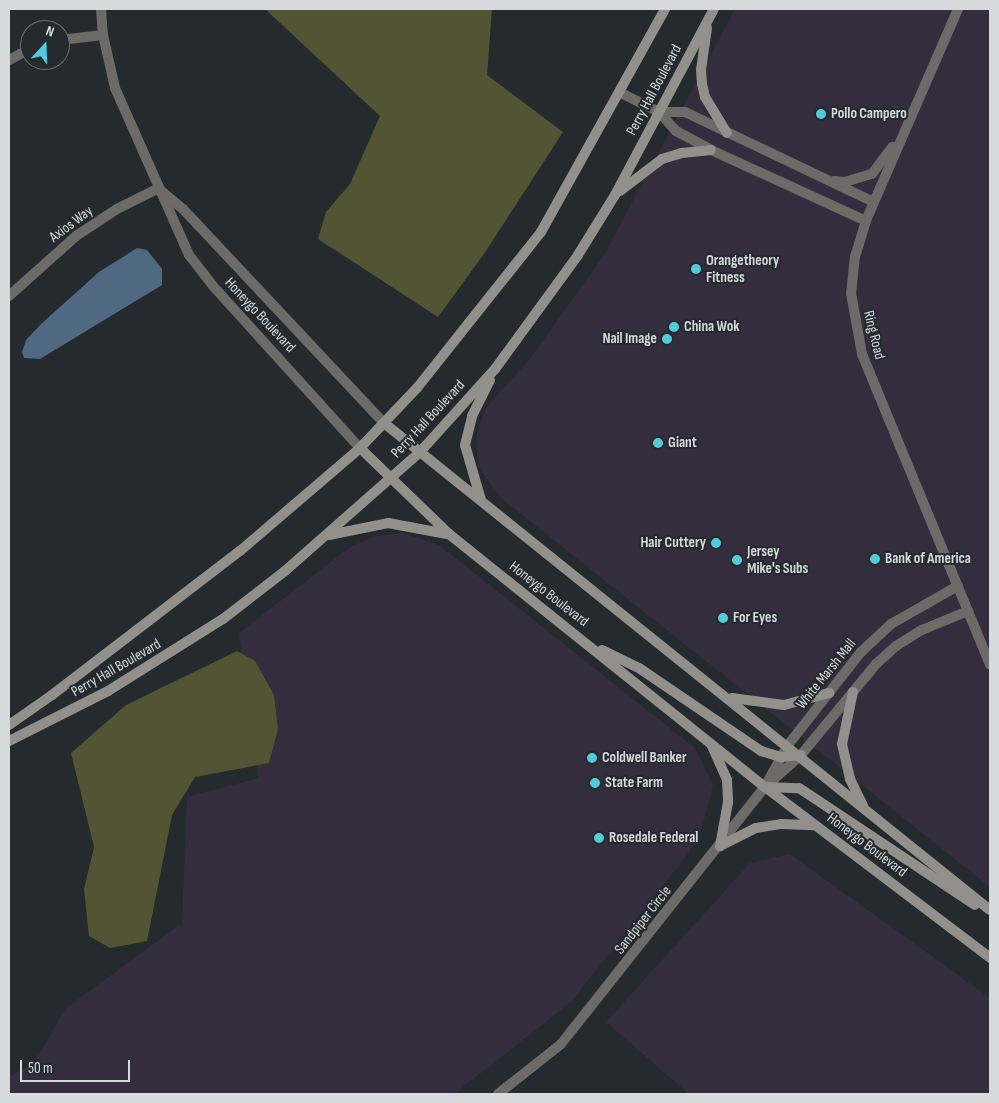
<!DOCTYPE html>
<style>
body{margin:0}
#map{position:relative;width:999px;height:1103px;overflow:hidden;background:#252a2f;font-family:"Sofia Sans Condensed",sans-serif}
div>[style]{position:absolute}
.commercial>*{inset:0;background:#342d3d}
.forest>*{inset:0;background:#515534}
.water>*{inset:0;background:#506882}
.street>*{height:10px;margin:-5px;padding:0 5px;transform-origin:5px;border-radius:5px;background:#6c6b68}
.secondary>*{height:10px;margin:-5px;padding:0 5px;transform-origin:5px;border-radius:5px;background:#92908b}
.dots>*{width:14px;height:14px;translate:-50% -50%;box-sizing:border-box;border:2px solid #252a2f;border-radius:50%}
span{translate:-50% -50%;white-space:nowrap;text-align:center;line-height:1.15;-webkit-text-stroke:4px #252a2f;paint-order:stroke}
.street-label{font-size:15px;color:#d7dadd}
.poi-label{font-size:15px;color:#d7dadd;font-weight:700}
.left{translate:0 -50%;text-align:left}
.right{translate:-100% -50%;text-align:right}
.frame{position:absolute;inset:0;border:10px solid #d7dadd;pointer-events:none}
.north{position:absolute;left:20px;top:20px;width:50px;height:50px;box-sizing:border-box;background:#252a2f;border:1px solid #6c7075;border-radius:50%;rotate:20deg;font-size:14px;font-weight:700;line-height:20px;text-align:center;color:#d7dadd}
.north::after{content:'';display:block;margin:auto;width:18px;height:22px;background:#53cbdb;clip-path:polygon(50% 0,100% 100%,50% 72%,0 100%)}
.scale{position:absolute;left:20px;top:1060px;width:110px;height:22px;box-sizing:border-box;border:2px solid #d7dadd;border-top:0;padding-left:6px;font-size:15px;line-height:18px;white-space:nowrap;color:#d7dadd;-webkit-text-stroke:4px #252a2f;paint-order:stroke}
</style>
<div id="map">
<div class="commercial">
<div style="clip-path:polygon(735px 9px,990px 9px,990px 887px,501px 498px,478px 467px,477px 435px,484px 410px,529px 360px,604px 255px)"></div>
<div style="clip-path:polygon(403px 533px,439px 545px,695px 748px,713px 785px,702px 828px,687px 855px,571px 1002px,454px 1094px,9px 1094px,9px 1077px,34px 1063px,65px 1009px,182px 923px,187px 797px,259px 778px,239px 633px,350px 547px,374px 536px)"></div>
<div style="clip-path:polygon(790px 854px,990px 998px,990px 1094px,689px 1094px,606px 1022px,750px 863px)"></div>
</div>
<div class="forest">
<div style="clip-path:polygon(265px 9px,492px 9px,487px 75px,563px 132px,484px 254px,438px 317px,318px 239px,326px 212px,350px 184px,380px 116px)"></div>
<div style="clip-path:polygon(237px 651px,255px 661px,274px 695px,278px 729px,269px 763px,195px 777px,172px 815px,147px 941px,110px 948px,89px 936px,84px 889px,94px 847px,71px 753px,126px 705px)"></div>
</div>
<div class="water">
<div style="clip-path:polygon(137px 248px,147px 250px,162px 269px,162px 285px,40px 359px,24px 358px,22px 352px,26px 340px,41px 324px,99px 272px)"></div>
</div>
<div class="street">
<div style="left:101px;top:9px;width:26px;rotate:86deg"></div>
<div style="left:103px;top:35px;width:54px;rotate:77.2deg"></div>
<div style="left:115px;top:88px;width:183px;rotate:66.1deg"></div>
<div style="left:189px;top:255px;width:39px;rotate:52deg"></div>
<div style="left:213px;top:286px;width:219px;rotate:47.8deg"></div>
<div style="left:958px;top:9px;width:231px;rotate:113.5deg"></div>
<div style="left:866px;top:221px;width:37px;rotate:107deg"></div>
<div style="left:855px;top:256px;width:37px;rotate:96deg"></div>
<div style="left:851px;top:293px;width:62px;rotate:79.8deg"></div>
<div style="left:862px;top:354px;width:336px;rotate:67.6deg"></div>
<div style="left:60px;top:40px;width:43px;rotate:-6.6deg"></div>
<div style="left:9px;top:60px;width:24px;rotate:-28deg"></div>
<div style="left:621px;top:93px;width:42px;rotate:26.6deg"></div>
<div style="left:659px;top:112px;width:25px;rotate:48deg"></div>
<div style="left:676px;top:131px;width:40px;rotate:28deg"></div>
<div style="left:711px;top:150px;width:170px;rotate:24.6deg"></div>
<div style="left:659px;top:112px;width:26px"></div>
<div style="left:685px;top:112px;width:209px;rotate:25.5deg"></div>
<div style="left:834px;top:181px;width:11px;rotate:5deg"></div>
<div style="left:845px;top:182px;width:28px;rotate:-17deg"></div>
<div style="left:872px;top:174px;width:34px;rotate:-53deg"></div>
<div style="left:159px;top:189px;width:31px;rotate:40deg"></div>
<div style="left:183px;top:209px;width:294px;rotate:46.8deg"></div>
<div style="left:9px;top:296px;width:90px;rotate:-41.8deg"></div>
<div style="left:76px;top:236px;width:49px;rotate:-33.4deg"></div>
<div style="left:117px;top:209px;width:47px;rotate:-26.6deg"></div>
<div style="left:768px;top:781px;width:41px;rotate:-60.9deg"></div>
<div style="left:788px;top:745px;width:118px;rotate:-51.9deg"></div>
<div style="left:861px;top:652px;width:41px;rotate:-43deg"></div>
<div style="left:891px;top:624px;width:77px;rotate:-29.6deg"></div>
<div style="left:498px;top:1094px;width:80px;rotate:-38.4deg"></div>
<div style="left:561px;top:1044px;width:328px;rotate:-51.6deg"></div>
<div style="left:765px;top:787px;width:48px;rotate:-41.6deg"></div>
<div style="left:801px;top:755px;width:118px;rotate:-50.5deg"></div>
<div style="left:876px;top:664px;width:27px;rotate:-42deg"></div>
<div style="left:896px;top:646px;width:31px;rotate:-32deg"></div>
<div style="left:922px;top:630px;width:50px;rotate:-22.4deg"></div>
</div>
<div class="secondary">
<div style="left:707px;top:28px;width:42px;rotate:98.1deg"></div>
<div style="left:701px;top:70px;width:14px;rotate:86deg"></div>
<div style="left:702px;top:84px;width:13px;rotate:77deg"></div>
<div style="left:705px;top:97px;width:42px;rotate:58.6deg"></div>
<div style="left:620px;top:191px;width:53px;rotate:-37.3deg"></div>
<div style="left:662px;top:159px;width:21px;rotate:-17deg"></div>
<div style="left:682px;top:153px;width:29px;rotate:-6deg"></div>
<div style="left:384px;top:423px;width:777px;rotate:38.79deg"></div>
<div style="left:360px;top:448px;width:124px;rotate:44deg"></div>
<div style="left:449px;top:534px;width:405px;rotate:38.7deg"></div>
<div style="left:765px;top:787px;width:283px;rotate:37.2deg"></div>
<div style="left:481px;top:500px;width:57px;rotate:-106.2deg"></div>
<div style="left:465px;top:445px;width:30px;rotate:-76deg"></div>
<div style="left:472px;top:416px;width:40px;rotate:-63.4deg"></div>
<div style="left:329px;top:535px;width:60px;rotate:-11.5deg"></div>
<div style="left:388px;top:523px;width:60px;rotate:10.6deg"></div>
<div style="left:602px;top:650px;width:41px;rotate:25.9deg"></div>
<div style="left:639px;top:668px;width:148px;rotate:34.2deg"></div>
<div style="left:761px;top:751px;width:21px;rotate:17deg"></div>
<div style="left:781px;top:757px;width:20px;rotate:-6deg"></div>
<div style="left:853px;top:692px;width:53px;rotate:101.9deg"></div>
<div style="left:842px;top:744px;width:36px;rotate:77deg"></div>
<div style="left:850px;top:779px;width:30px;rotate:64deg"></div>
<div style="left:732px;top:698px;width:52px;rotate:7.7deg"></div>
<div style="left:784px;top:705px;width:47px;rotate:-14.9deg"></div>
<div style="left:9px;top:725px;width:52px;rotate:-34.9deg"></div>
<div style="left:52px;top:695px;width:237px;rotate:-37.5deg"></div>
<div style="left:240px;top:551px;width:158px;rotate:-40.6deg"></div>
<div style="left:360px;top:448px;width:83px;rotate:-46.5deg"></div>
<div style="left:417px;top:388px;width:199px;rotate:-51.5deg"></div>
<div style="left:541px;top:232px;width:255px;rotate:-60.9deg"></div>
<div style="left:9px;top:741px;width:111px;rotate:-26.8deg"></div>
<div style="left:108px;top:691px;width:136px;rotate:-32.1deg"></div>
<div style="left:223px;top:619px;width:78px;rotate:-37.7deg"></div>
<div style="left:285px;top:571px;width:180px;rotate:-41.4deg"></div>
<div style="left:420px;top:452px;width:112px;rotate:-47.9deg"></div>
<div style="left:495px;top:369px;width:141px;rotate:-53.9deg"></div>
<div style="left:578px;top:255px;width:70px;rotate:-58.3deg"></div>
<div style="left:615px;top:195px;width:211px;rotate:-62deg"></div>
<div style="left:712px;top:746px;width:37px;rotate:66deg"></div>
<div style="left:727px;top:780px;width:22px;rotate:87deg"></div>
<div style="left:728px;top:802px;width:45px;rotate:100.3deg"></div>
<div style="left:765px;top:787px;width:34px;rotate:2deg"></div>
<div style="left:799px;top:788px;width:211px;rotate:33.6deg"></div>
<div style="left:720px;top:846px;width:40px;rotate:-26.6deg"></div>
<div style="left:756px;top:828px;width:25px;rotate:-9deg"></div>
<div style="left:781px;top:824px;width:33px;rotate:2deg"></div>
</div>
<div class="dots">
<div style="left:821px;top:114px;background:#53cbdb"></div>
<div style="left:696px;top:269px;background:#53cbdb"></div>
<div style="left:674px;top:327px;background:#53cbdb"></div>
<div style="left:667px;top:339px;background:#53cbdb"></div>
<div style="left:658px;top:443px;background:#53cbdb"></div>
<div style="left:716px;top:543px;background:#53cbdb"></div>
<div style="left:875px;top:559px;background:#53cbdb"></div>
<div style="left:737px;top:560px;background:#53cbdb"></div>
<div style="left:723px;top:618px;background:#53cbdb"></div>
<div style="left:592px;top:758px;background:#53cbdb"></div>
<div style="left:595px;top:783px;background:#53cbdb"></div>
<div style="left:599px;top:838px;background:#53cbdb"></div>
</div>
<div class="street-label">
<span style="left:654px;top:90px;rotate:-62deg">Perry Hall Boulevard</span>
<span style="left:71px;top:224px;rotate:-37deg">Axios Way</span>
<span style="left:260px;top:315px;rotate:47deg">Honeygo Boulevard</span>
<span style="left:874px;top:335px;rotate:76deg">Ring Road</span>
<span style="left:428px;top:419px;rotate:-47deg">Perry Hall Boulevard</span>
<span style="left:549px;top:594px;rotate:38deg">Honeygo Boulevard</span>
<span style="left:116px;top:668px;rotate:-30deg">Perry Hall Boulevard</span>
<span style="left:826px;top:674px;rotate:-51deg">White Marsh Mall</span>
<span style="left:867px;top:845px;rotate:37deg">Honeygo Boulevard</span>
<span style="left:643px;top:920px;rotate:-52deg">Sandpiper Circle</span>
</div>
<div class="poi-label">
<span class="left" style="left:831px;top:114px">Pollo Campero</span>
<span class="left" style="left:706px;top:269px">Orangetheory<br>Fitness</span>
<span class="left" style="left:684px;top:327px">China Wok</span>
<span class="right" style="left:657px;top:339px">Nail Image</span>
<span class="left" style="left:668px;top:443px">Giant</span>
<span class="right" style="left:706px;top:543px">Hair Cuttery</span>
<span class="left" style="left:747px;top:560px">Jersey<br>Mike's Subs</span>
<span class="left" style="left:885px;top:559px">Bank of America</span>
<span class="left" style="left:733px;top:618px">For Eyes</span>
<span class="left" style="left:602px;top:758px">Coldwell Banker</span>
<span class="left" style="left:605px;top:783px">State Farm</span>
<span class="left" style="left:609px;top:838px">Rosedale Federal</span>
</div>
<div class="frame"></div>
<div class="north">N</div>
<div class="scale">50 m</div>
</div>
